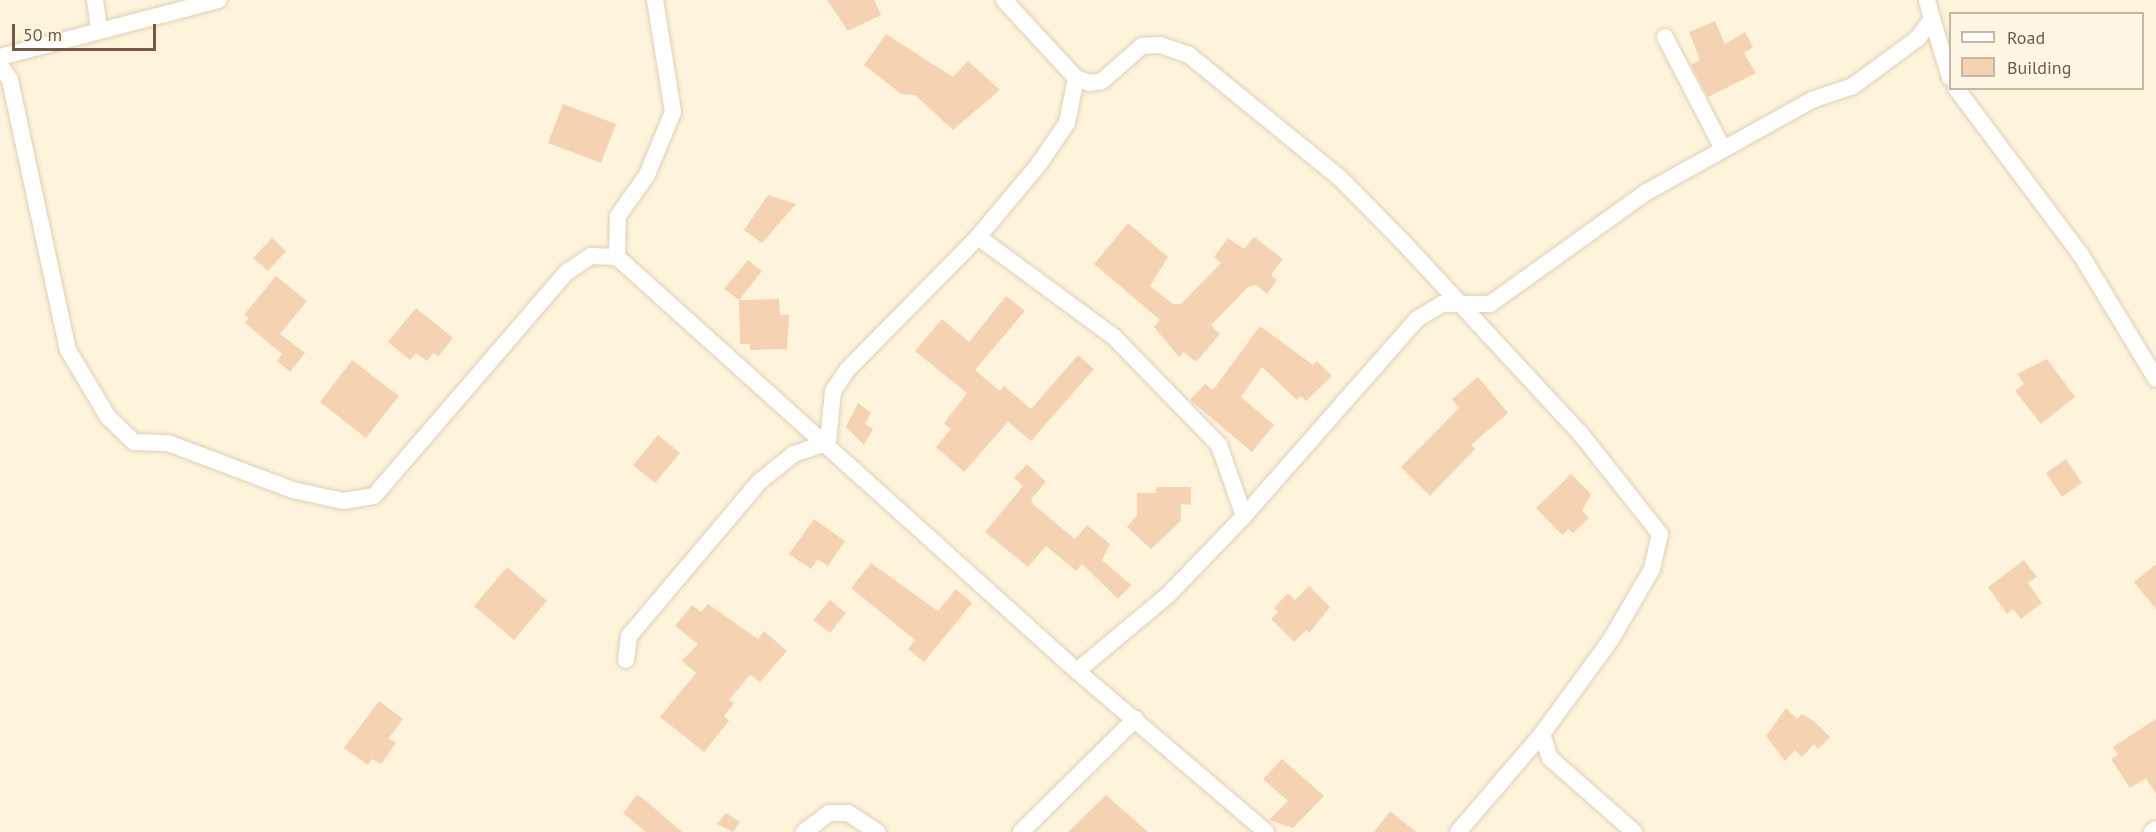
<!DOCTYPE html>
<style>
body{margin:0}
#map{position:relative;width:2156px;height:832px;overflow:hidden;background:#fef4dc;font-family:"PT Sans",sans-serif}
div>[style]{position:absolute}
.building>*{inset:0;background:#f5d2b2}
.roads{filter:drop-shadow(0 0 2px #e2cfb8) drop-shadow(0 0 2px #e2cfb8)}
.minor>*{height:16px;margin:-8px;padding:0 8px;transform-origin:8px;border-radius:8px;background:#fff}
span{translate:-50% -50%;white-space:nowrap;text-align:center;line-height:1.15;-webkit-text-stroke:5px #fff7e4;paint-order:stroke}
.legend{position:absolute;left:1949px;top:12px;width:195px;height:78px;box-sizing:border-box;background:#fff7e4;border:2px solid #c7b8a4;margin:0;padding:8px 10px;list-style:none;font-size:18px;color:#745944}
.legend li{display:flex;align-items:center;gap:12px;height:30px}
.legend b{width:30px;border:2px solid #c7b8a4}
.scale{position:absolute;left:12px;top:24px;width:144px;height:27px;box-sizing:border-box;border:3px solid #745944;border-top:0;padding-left:8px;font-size:18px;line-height:21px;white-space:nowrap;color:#745944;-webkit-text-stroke:4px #fff7e4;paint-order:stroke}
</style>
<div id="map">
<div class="building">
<div style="clip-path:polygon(827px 0,874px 0,881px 15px,848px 31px)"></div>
<div style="clip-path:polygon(1715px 21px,1725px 44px,1745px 32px,1753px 47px,1744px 53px,1756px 73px,1708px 97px,1691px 65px,1700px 60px,1689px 32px)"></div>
<div style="clip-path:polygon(886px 34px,953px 77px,968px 61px,1000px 90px,953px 130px,915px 95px,901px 94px,864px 65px)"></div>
<div style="clip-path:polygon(563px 104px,616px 124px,601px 163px,548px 143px)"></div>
<div style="clip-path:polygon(768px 195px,796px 204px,762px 243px,744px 230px)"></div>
<div style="clip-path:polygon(1128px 223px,1168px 257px,1150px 286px,1173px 304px,1181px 304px,1221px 263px,1214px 257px,1228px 238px,1244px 249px,1254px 237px,1283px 259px,1271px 275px,1277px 280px,1267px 294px,1256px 285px,1248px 287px,1211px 325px,1220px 334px,1196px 362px,1184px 352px,1179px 357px,1154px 327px,1160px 320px,1094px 264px)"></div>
<div style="clip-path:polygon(272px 238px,286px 251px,268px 271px,253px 258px)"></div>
<div style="clip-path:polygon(748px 260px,762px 271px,739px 300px,779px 299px,780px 315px,789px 315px,787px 349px,750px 350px,750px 344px,740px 344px,739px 300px,724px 289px)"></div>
<div style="clip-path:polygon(276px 276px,307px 301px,280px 334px,305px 353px,290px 372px,277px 361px,282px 354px,245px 323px,249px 318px,244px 315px)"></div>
<div style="clip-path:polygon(1006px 296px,1025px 311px,975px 370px,1000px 391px,1004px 386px,1031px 409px,1078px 355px,1094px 369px,1031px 441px,1008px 422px,964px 472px,936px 447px,951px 429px,944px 423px,967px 393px,915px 351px,942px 319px,969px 342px)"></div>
<div style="clip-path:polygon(416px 308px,453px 338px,438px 357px,434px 353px,427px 361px,416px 353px,410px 360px,388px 342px)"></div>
<div style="clip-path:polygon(1260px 326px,1313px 365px,1317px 361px,1332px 376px,1306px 401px,1301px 396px,1297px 400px,1262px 367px,1241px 397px,1274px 425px,1252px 452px,1190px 400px,1205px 384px,1213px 390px)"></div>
<div style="clip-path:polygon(2047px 359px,2075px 397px,2041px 424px,2015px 391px,2024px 384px,2017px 374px)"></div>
<div style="clip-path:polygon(352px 360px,399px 396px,366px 438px,320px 402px)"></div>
<div style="clip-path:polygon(1478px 377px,1508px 413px,1471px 445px,1475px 449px,1430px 496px,1401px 467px,1459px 408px,1452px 399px)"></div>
<div style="clip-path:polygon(858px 403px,871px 413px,865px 424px,873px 429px,864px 445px,846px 427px)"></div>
<div style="clip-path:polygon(658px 435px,680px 453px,655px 483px,633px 465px)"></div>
<div style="clip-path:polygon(2066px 459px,2082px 483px,2062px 497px,2046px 473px)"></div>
<div style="clip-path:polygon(1027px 464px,1046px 482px,1031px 499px,1034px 505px,1075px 539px,1087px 525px,1110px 544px,1102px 560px,1131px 585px,1118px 599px,1082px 564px,1076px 571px,1046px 546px,1028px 567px,985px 532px,1023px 486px,1014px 478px)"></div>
<div style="clip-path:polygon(1571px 474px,1591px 494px,1582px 511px,1589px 518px,1573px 533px,1568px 529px,1562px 535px,1536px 508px)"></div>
<div style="clip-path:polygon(1156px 487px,1191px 487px,1191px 505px,1181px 504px,1181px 521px,1151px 549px,1127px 527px,1137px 515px,1137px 493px,1156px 493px)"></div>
<div style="clip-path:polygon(814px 519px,845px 541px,828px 566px,818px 559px,811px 569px,789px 554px)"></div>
<div style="clip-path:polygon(2024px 560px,2037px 577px,2028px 583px,2042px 603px,2021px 619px,2013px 609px,2007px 614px,1988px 587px)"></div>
<div style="clip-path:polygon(871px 563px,938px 611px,956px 589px,972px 603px,924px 662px,908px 649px,915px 640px,851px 588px)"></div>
<div style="clip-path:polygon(2156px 564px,2156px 609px,2134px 582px)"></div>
<div style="clip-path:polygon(507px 567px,547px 601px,514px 640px,474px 606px)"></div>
<div style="clip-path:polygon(1309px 586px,1330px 607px,1309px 633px,1306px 630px,1294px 642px,1271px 619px,1278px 612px,1274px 608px,1288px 593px,1295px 600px)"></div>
<div style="clip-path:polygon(830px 600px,846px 613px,830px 633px,813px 620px)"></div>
<div style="clip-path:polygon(708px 604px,758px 639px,764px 631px,787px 651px,760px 682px,750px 675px,729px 700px,734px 703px,724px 716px,729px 721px,704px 752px,660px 717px,696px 673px,682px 661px,698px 644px,675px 626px,692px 605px,701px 612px)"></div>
<div style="clip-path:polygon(379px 701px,403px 719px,389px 738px,396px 743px,381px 764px,372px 759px,368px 765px,344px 748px)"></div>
<div style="clip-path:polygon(1786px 708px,1797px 719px,1802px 714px,1814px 721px,1830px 737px,1818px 749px,1814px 744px,1802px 757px,1795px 750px,1785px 761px,1766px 736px)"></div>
<div style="clip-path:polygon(2156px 719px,2156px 794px,2146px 778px,2130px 788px,2111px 759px,2118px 755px,2113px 747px)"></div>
<div style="clip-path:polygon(1282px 759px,1324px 796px,1293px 828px,1269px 820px,1288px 801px,1263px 779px)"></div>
<div style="clip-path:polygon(637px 795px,645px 800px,682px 832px,646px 832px,623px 813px)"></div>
<div style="clip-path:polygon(1106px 795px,1148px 832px,1068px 832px)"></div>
<div style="clip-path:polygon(1390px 811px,1416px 832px,1374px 832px)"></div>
<div style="clip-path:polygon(726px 813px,740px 822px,733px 832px,717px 824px)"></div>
</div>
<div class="roads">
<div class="minor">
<div style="left:95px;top:0;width:27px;rotate:82deg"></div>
<div style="left:1004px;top:0;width:106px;rotate:47.3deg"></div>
<div style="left:1076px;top:78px;width:15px;rotate:20deg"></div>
<div style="left:1090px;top:83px;width:12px;rotate:-9deg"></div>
<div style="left:1102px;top:81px;width:53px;rotate:-41.2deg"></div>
<div style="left:1142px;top:46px;width:18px;rotate:-3deg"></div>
<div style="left:1160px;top:45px;width:31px;rotate:19deg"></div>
<div style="left:1189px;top:55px;width:195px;rotate:39.2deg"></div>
<div style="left:1340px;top:178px;width:88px;rotate:45.5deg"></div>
<div style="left:1402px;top:241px;width:262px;rotate:47.2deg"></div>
<div style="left:1580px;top:433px;width:129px;rotate:51.6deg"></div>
<div style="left:1660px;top:534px;width:36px;rotate:103deg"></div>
<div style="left:1652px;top:569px;width:83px;rotate:120.3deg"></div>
<div style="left:1610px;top:641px;width:115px;rotate:126.2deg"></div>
<div style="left:1542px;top:734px;width:129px;rotate:130.6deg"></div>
<div style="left:1932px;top:19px;width:61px;rotate:72.8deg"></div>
<div style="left:1665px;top:37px;width:126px;rotate:62.6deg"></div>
<div style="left:0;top:57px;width:226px;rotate:-14.6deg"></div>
<div style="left:0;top:65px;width:18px;rotate:56deg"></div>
<div style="left:10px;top:80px;width:276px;rotate:77.9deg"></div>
<div style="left:68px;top:350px;width:78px;rotate:59.2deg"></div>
<div style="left:108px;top:417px;width:36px;rotate:44deg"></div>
<div style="left:134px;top:442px;width:34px;rotate:2deg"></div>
<div style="left:168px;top:443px;width:134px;rotate:20.6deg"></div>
<div style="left:293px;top:490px;width:51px;rotate:12.4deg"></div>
<div style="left:343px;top:501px;width:31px;rotate:-9deg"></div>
<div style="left:374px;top:496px;width:296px;rotate:-49.3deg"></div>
<div style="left:567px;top:272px;width:29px;rotate:-34deg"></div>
<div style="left:591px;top:256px;width:26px;rotate:2deg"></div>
<div style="left:617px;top:257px;width:619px;rotate:41.99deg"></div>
<div style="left:1077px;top:671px;width:248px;rotate:40.4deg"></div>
<div style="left:1956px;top:88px;width:209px;rotate:53.2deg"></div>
<div style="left:2081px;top:255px;width:145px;rotate:58.8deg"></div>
<div style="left:978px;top:237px;width:169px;rotate:36.3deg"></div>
<div style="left:1114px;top:337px;width:151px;rotate:45.8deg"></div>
<div style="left:1219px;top:445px;width:75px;rotate:70.6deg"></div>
<div style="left:617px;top:257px;width:41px;rotate:-88.6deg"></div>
<div style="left:618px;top:216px;width:50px;rotate:-54.7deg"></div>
<div style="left:647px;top:175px;width:68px;rotate:-67.6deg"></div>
<div style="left:673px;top:112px;width:113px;rotate:-99.1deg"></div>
<div style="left:626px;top:660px;width:24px;rotate:-83deg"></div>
<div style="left:629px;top:636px;width:202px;rotate:-49.8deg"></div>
<div style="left:759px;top:482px;width:45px;rotate:-38.7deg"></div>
<div style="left:794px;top:454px;width:36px;rotate:-19deg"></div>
<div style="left:828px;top:442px;width:51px;rotate:-84.4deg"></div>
<div style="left:833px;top:391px;width:25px;rotate:-56deg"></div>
<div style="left:847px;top:370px;width:187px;rotate:-45.4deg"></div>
<div style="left:978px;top:237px;width:95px;rotate:-50.1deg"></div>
<div style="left:1039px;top:164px;width:50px;rotate:-55.7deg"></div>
<div style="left:1067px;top:123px;width:46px;rotate:-78.7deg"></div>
<div style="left:1077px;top:671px;width:120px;rotate:-39.9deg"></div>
<div style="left:1169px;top:594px;width:108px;rotate:-46.1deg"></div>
<div style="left:1244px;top:516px;width:262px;rotate:-48.7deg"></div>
<div style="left:1417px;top:319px;width:29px;rotate:-31deg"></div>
<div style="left:1442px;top:304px;width:48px"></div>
<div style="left:1490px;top:304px;width:191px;rotate:-35.6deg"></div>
<div style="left:1645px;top:193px;width:191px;rotate:-29.1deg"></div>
<div style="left:1812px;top:100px;width:43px;rotate:-18.9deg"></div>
<div style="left:1853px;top:86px;width:81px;rotate:-36.4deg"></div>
<div style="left:1918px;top:38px;width:24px;rotate:-54deg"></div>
<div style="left:1932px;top:19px;width:20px;rotate:-105deg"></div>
<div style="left:1542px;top:734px;width:25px;rotate:72deg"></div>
<div style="left:1550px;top:758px;width:112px;rotate:41.4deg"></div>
<div style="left:804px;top:832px;width:31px;rotate:-37deg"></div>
<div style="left:829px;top:813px;width:19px"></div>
<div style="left:848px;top:813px;width:35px;rotate:33deg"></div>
<div style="left:1021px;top:832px;width:161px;rotate:-44.7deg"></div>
<div style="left:2152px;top:832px;width:5px;rotate:-37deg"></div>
</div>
</div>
<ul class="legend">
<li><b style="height:8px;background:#fff"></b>Road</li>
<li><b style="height:16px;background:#f5d2b2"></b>Building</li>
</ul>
<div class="scale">50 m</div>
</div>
